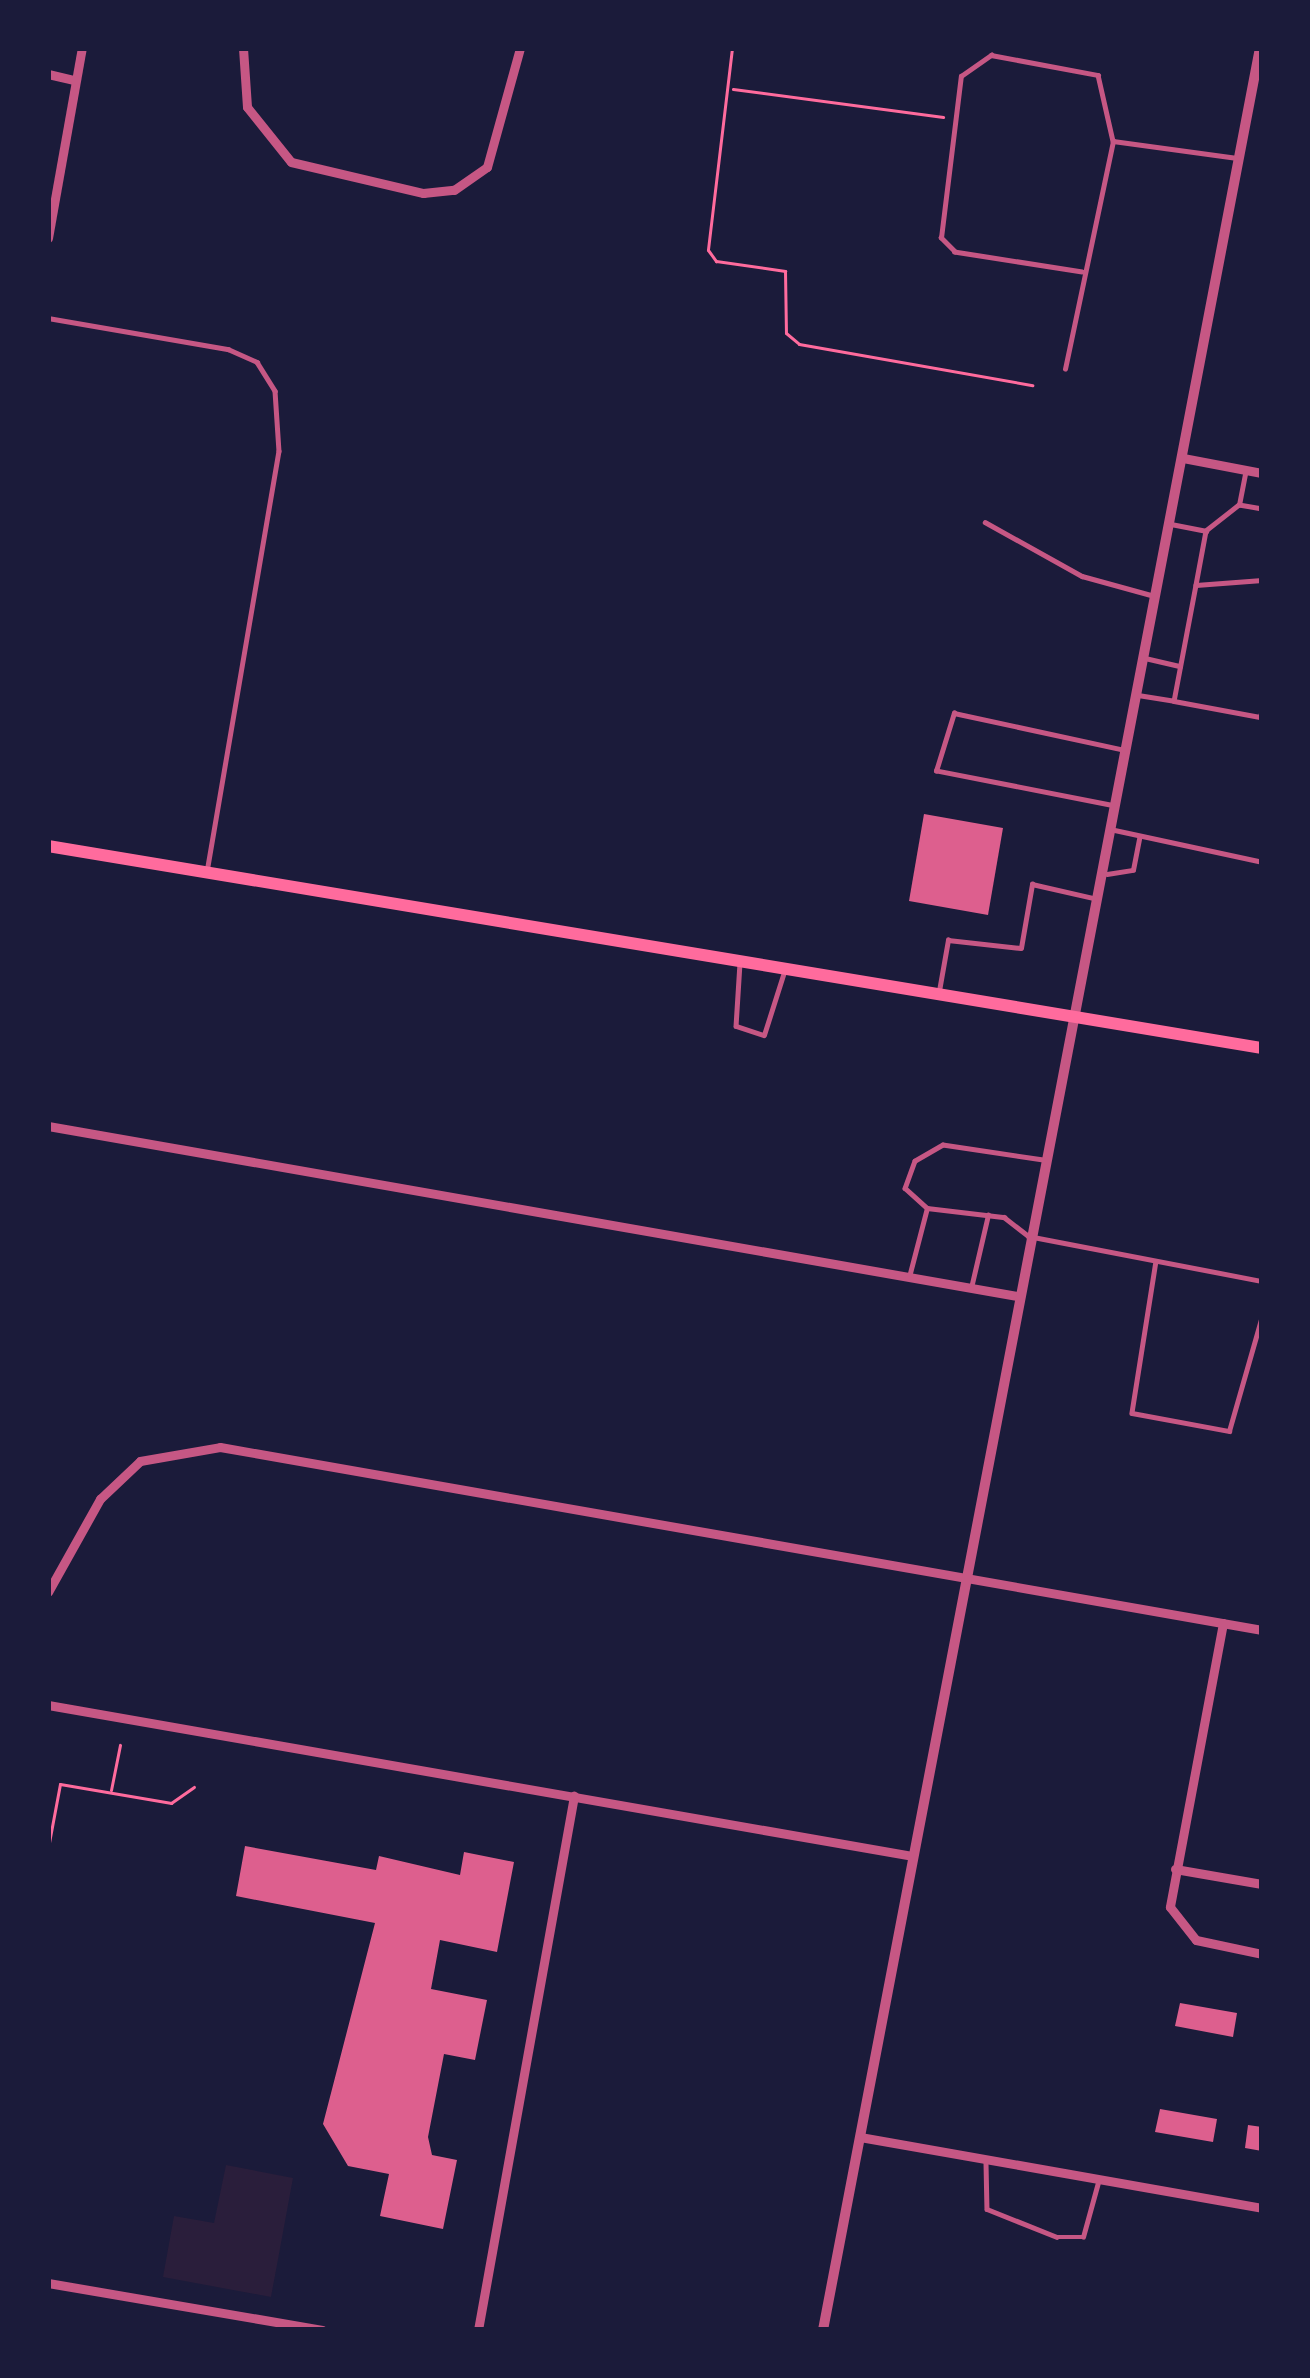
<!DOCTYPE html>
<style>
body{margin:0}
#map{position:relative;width:1310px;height:2378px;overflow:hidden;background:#1b1b3a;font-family:"Alegreya Sans",sans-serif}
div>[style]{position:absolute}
.green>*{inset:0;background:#2a1e3b}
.building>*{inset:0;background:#dd5f8e}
.path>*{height:3px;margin:-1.5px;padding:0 1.5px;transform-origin:1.5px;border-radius:1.5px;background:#ff6b9d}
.service>*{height:4.5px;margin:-2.25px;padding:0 2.25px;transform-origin:2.25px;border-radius:2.25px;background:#c65784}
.minor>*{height:9px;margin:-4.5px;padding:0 4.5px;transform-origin:4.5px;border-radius:4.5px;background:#c65784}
.tertiary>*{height:10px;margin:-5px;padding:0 5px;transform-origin:5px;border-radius:5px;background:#c65784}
.secondary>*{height:12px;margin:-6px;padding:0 6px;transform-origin:6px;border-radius:6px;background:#ff6b9d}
span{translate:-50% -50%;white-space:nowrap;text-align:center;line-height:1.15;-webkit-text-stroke:9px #1b1b3a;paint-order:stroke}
.frame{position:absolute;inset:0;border:51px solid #1b1b3a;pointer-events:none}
</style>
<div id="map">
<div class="green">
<div style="clip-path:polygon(226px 2165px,293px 2178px,271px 2297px,163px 2277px,174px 2216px,214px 2223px)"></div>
</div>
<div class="building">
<div style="clip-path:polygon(924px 814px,1003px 828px,988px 915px,909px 901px)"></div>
<div style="clip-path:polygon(245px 1846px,376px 1870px,379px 1856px,460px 1875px,464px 1852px,514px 1862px,497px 1952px,440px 1940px,431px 1989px,487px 2000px,475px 2060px,444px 2054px,428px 2137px,432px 2155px,457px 2160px,443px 2229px,380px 2216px,389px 2174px,348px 2166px,323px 2124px,375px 1923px,236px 1896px)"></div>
<div style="clip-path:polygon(1180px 2003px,1237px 2013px,1233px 2037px,1175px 2026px)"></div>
<div style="clip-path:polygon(1160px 2109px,1217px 2119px,1213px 2142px,1155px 2132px)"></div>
<div style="clip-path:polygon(1248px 2125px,1262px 2127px,1262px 2151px,1245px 2148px)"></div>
</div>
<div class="path">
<div style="left:732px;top:48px;width:203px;rotate:96.8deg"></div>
<div style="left:708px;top:250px;width:14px;rotate:54deg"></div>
<div style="left:716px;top:261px;width:70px;rotate:8.2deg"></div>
<div style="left:785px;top:271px;width:62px;rotate:89.1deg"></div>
<div style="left:786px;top:333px;width:17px;rotate:40deg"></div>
<div style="left:799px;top:344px;width:237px;rotate:10deg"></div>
<div style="left:733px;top:89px;width:212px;rotate:7.6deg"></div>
<div style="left:111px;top:1790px;width:46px;rotate:-78.7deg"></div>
<div style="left:48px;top:1848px;width:65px;rotate:-79.4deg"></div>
<div style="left:60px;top:1784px;width:113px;rotate:9.7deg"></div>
<div style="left:171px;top:1803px;width:28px;rotate:-35deg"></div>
</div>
<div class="service">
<div style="left:1082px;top:272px;width:129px;rotate:-171.1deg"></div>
<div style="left:955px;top:252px;width:20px;rotate:-135deg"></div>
<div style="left:941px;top:238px;width:163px;rotate:-83deg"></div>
<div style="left:961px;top:76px;width:37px;rotate:-35deg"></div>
<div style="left:991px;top:55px;width:109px;rotate:10.6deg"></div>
<div style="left:1098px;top:75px;width:68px;rotate:77.2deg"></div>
<div style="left:48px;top:318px;width:183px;rotate:9.8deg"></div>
<div style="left:228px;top:349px;width:32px;rotate:24deg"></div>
<div style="left:257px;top:362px;width:34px;rotate:58deg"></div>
<div style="left:275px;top:391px;width:60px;rotate:86.2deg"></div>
<div style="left:279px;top:451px;width:427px;rotate:99.7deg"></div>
<div style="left:1065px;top:369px;width:233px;rotate:-78.1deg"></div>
<div style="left:1113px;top:141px;width:125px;rotate:7.8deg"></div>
<div style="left:1239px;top:505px;width:36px;rotate:-79deg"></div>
<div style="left:1262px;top:509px;width:23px;rotate:-170deg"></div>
<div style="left:1239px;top:505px;width:42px;rotate:141.8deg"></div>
<div style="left:1206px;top:531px;width:55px;rotate:100.5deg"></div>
<div style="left:1196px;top:585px;width:66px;rotate:-4.3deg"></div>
<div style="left:985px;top:522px;width:111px;rotate:29.1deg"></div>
<div style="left:1082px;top:576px;width:72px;rotate:15.4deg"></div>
<div style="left:1171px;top:524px;width:36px;rotate:11deg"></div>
<div style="left:1196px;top:585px;width:118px;rotate:100.7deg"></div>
<div style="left:1174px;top:701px;width:87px;rotate:10.5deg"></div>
<div style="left:1260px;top:717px;width:8px;rotate:-76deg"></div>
<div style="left:1145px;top:658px;width:36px;rotate:13deg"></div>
<div style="left:1138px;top:695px;width:36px;rotate:9deg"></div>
<div style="left:1115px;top:806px;width:182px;rotate:-168.9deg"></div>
<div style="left:936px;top:771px;width:61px;rotate:-72.8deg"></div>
<div style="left:954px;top:713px;width:175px;rotate:12.2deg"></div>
<div style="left:1110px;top:829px;width:156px;rotate:12.2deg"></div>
<div style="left:1107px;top:874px;width:26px;rotate:-9deg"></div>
<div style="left:1133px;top:870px;width:33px;rotate:-79deg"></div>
<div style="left:740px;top:963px;width:63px;rotate:93.6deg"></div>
<div style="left:736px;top:1026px;width:29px;rotate:18deg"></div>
<div style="left:764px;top:1035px;width:66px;rotate:-72.4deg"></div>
<div style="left:939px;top:991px;width:52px;rotate:-80deg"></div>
<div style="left:948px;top:940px;width:73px;rotate:6.3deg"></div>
<div style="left:1021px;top:948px;width:65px;rotate:-80.2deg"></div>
<div style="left:1032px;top:884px;width:63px;rotate:12.9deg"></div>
<div style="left:1043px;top:1160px;width:101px;rotate:-171.5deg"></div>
<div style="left:943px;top:1145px;width:32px;rotate:150deg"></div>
<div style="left:915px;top:1161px;width:29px;rotate:110deg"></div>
<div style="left:905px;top:1188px;width:30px;rotate:42deg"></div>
<div style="left:927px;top:1208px;width:78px;rotate:6.7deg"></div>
<div style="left:1004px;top:1217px;width:31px;rotate:38deg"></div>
<div style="left:1028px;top:1236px;width:238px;rotate:10.9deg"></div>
<div style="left:1156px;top:1261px;width:154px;rotate:99deg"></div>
<div style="left:1132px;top:1413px;width:99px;rotate:10.5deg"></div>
<div style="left:1229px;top:1431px;width:120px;rotate:-74deg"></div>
<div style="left:909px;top:1277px;width:71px;rotate:-75.4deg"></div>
<div style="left:971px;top:1288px;width:75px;rotate:-76.9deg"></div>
<div style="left:986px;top:2163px;width:46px;rotate:88.8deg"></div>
<div style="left:987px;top:2209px;width:75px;rotate:21.8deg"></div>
<div style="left:1057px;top:2237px;width:26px"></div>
<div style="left:1083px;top:2237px;width:60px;rotate:-74.6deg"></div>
</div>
<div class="minor">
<div style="left:243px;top:48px;width:59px;rotate:86.1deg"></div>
<div style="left:247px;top:107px;width:70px;rotate:51.3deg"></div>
<div style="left:291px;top:162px;width:136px;rotate:13.2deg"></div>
<div style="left:423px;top:193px;width:31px;rotate:-6deg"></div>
<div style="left:454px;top:190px;width:40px;rotate:-34.9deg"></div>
<div style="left:487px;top:167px;width:123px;rotate:-74.5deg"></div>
<div style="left:48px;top:74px;width:28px;rotate:13deg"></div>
<div style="left:48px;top:238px;width:193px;rotate:-79.9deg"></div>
<div style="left:1183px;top:458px;width:80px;rotate:10.8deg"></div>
<div style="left:48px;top:1126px;width:984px;rotate:9.95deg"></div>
<div style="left:48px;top:1592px;width:107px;rotate:-60.8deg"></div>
<div style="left:100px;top:1499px;width:55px;rotate:-43.5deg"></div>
<div style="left:140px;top:1461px;width:81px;rotate:-9.9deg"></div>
<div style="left:220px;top:1447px;width:1058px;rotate:9.96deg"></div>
<div style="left:1223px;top:1623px;width:289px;rotate:100.6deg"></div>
<div style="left:1170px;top:1907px;width:42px;rotate:51.8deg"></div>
<div style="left:1196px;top:1940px;width:67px;rotate:12deg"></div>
<div style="left:48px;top:1705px;width:877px;rotate:9.91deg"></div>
<div style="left:1175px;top:1869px;width:88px;rotate:9.8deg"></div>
<div style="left:860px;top:2137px;width:408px;rotate:10deg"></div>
<div style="left:48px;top:2283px;width:278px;rotate:9.7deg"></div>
<div style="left:478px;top:2330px;width:543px;rotate:-79.81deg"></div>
</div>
<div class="tertiary">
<div style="left:823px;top:2330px;width:2323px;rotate:-79.16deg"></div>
</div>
<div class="secondary">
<div style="left:48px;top:846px;width:1231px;rotate:9.45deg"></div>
</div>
<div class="frame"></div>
</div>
